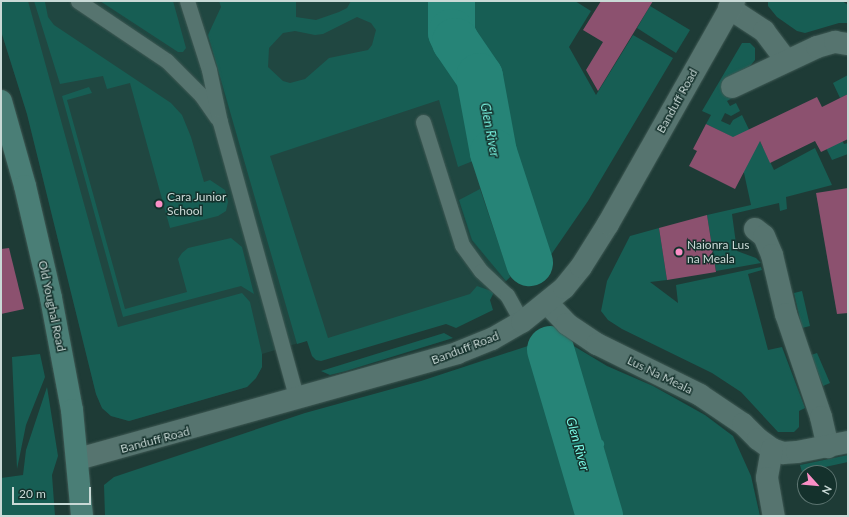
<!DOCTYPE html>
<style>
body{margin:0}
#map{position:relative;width:849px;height:517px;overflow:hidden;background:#1e3b36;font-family:Lato,sans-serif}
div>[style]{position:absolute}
.built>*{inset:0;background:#204741}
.green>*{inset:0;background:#175e54}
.stream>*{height:8px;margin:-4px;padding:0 4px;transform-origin:4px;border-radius:4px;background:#268477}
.river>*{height:47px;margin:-23.5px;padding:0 23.5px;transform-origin:23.5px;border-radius:23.5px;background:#268477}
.building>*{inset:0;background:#8c516f}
.roads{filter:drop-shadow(0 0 1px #3f5954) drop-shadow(0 0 1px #3f5954)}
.service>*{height:15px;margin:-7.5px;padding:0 7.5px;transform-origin:7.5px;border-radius:7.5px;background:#56746f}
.minor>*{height:22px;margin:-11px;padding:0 11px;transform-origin:11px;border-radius:11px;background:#56746f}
.secondary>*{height:22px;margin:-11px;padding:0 11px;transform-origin:11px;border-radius:11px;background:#4a7e76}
.dots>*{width:11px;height:11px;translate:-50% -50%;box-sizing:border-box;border:2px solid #14312c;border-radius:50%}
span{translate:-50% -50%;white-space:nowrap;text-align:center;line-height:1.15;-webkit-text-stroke:3px #14312c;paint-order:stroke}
.street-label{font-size:12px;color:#c9d9d6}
.poi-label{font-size:12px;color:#c9d9d6}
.left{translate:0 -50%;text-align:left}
.water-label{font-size:13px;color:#7af9e6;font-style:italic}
.frame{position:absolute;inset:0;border:2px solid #c9d9d6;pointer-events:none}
.north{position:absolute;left:797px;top:465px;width:40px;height:40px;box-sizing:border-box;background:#14312c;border:1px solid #5c7470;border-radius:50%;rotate:117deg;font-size:11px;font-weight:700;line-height:16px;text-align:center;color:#c9d9d6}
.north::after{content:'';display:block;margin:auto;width:14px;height:18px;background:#fa8fc6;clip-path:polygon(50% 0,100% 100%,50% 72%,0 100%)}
.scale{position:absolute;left:12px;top:487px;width:79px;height:18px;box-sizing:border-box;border:2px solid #c9d9d6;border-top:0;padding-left:5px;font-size:12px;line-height:14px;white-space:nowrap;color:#c9d9d6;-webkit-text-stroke:3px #14312c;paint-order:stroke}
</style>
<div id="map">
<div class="built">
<div style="clip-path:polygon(1px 1px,404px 1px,457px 90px,515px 273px,494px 292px,490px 300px,318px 355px,312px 339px,262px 354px,262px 367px,256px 378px,247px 387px,129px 421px,111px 416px,102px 408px,96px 394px,27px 114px,1px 31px)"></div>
</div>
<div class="green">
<div style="clip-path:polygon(1px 1px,28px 1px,118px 327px,242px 293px,250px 302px,262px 354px,262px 367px,256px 378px,247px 387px,129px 421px,111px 416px,102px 408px,96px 394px,27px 114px,1px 31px)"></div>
<div style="clip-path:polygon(34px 1px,45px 2px,48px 17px,54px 25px,171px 103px,182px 115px,191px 137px,204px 182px,210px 180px,225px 190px,228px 202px,226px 211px,218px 216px,170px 228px,130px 83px,107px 89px,103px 76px,60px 84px)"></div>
<div style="clip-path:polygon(100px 1px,173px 1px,186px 48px,183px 52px,178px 52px)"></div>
<div style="clip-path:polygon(evenodd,219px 1px,296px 1px,296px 17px,316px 20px,339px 12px,347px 8px,351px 1px,575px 1px,591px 11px,569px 47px,596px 95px,633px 35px,673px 58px,588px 201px,544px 265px,512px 264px,478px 159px,458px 167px,439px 100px,270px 156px,328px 338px,470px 294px,477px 286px,494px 292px,490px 300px,493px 310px,456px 328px,446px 324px,321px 361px,316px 360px,312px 356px,307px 341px,297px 344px,208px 35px,221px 7px,219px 1px,357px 17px,371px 23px,376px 30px,372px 45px,368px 50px,329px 58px,305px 79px,290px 83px,283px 81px,268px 67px,269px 48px,283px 33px,295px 31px,315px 35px,323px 34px,357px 17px)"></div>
<div style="clip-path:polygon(768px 1px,842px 1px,848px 5px,848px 23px,839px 23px,805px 33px,797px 31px,777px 17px,768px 6px)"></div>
<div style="clip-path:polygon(650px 6px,690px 30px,676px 53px,637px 28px)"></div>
<div style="clip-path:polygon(742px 43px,750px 43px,755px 48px,755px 60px,750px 66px,725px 79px,734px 97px,727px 101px,730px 106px,736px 103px,740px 111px,731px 116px,725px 113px,721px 121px,730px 125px,733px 120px,742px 115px,754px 140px,758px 137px,774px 170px,815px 148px,832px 185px,786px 197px,787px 209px,780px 211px,779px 203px,732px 214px,737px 251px,756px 258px,761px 263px,716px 271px,707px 215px,751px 205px,744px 173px,728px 165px,740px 141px,706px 124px,711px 115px,702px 111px)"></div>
<div style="clip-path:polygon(848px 75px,848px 94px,840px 98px,833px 83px)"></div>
<div style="clip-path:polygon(89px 87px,92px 93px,67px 100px,125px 309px,187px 292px,178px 259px,182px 253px,188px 248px,231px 238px,242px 247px,254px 294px,241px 286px,123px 317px,62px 96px)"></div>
<div style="clip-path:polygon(837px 130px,844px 144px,848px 143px,848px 154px,832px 160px,821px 138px)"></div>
<div style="clip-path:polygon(480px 189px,510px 277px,506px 281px,472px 240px,459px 200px)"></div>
<div style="clip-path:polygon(659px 228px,667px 280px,650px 282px,678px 303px,676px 285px,761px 267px,762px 270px,748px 274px,768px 350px,782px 347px,805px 408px,799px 411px,799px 427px,794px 432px,778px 432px,741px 392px,712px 373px,622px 329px,608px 320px,601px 311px,607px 281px,630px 236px)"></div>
<div style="clip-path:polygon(802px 291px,810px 326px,802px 328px,794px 293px)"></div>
<div style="clip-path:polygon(444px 333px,453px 338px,346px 371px,330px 375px,321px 371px)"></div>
<div style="clip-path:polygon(556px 339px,567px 342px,607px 366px,653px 386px,705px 415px,733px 436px,751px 476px,760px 516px,105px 516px,104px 485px,114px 477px,305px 413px,421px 381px,540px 342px)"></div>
<div style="clip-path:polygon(817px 353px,830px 383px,823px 386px,811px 355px)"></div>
<div style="clip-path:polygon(40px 354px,45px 377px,26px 425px,17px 469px,12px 357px)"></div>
<div style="clip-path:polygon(47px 387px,58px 456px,52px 475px,55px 516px,1px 516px,1px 478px,23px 475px,26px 450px)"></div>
<div style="clip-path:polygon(848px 455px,848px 462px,802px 472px,800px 465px)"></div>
</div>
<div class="stream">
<div style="left:579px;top:450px;width:22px;rotate:-16deg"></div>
</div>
<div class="river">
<div style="left:451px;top:1px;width:31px;rotate:90deg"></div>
<div style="left:451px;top:32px;width:10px;rotate:66deg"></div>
<div style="left:455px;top:41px;width:42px;rotate:55.6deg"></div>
<div style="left:479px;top:76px;width:77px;rotate:79.6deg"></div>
<div style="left:493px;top:152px;width:116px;rotate:71.9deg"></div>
<div style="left:550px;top:349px;width:174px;rotate:73.6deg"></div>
</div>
<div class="building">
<div style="clip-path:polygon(601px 1px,653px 1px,598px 91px,586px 70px,603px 42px,583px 30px)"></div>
<div style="clip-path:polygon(848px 94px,848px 139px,821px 152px,815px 141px,770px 163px,760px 141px,735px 189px,689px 166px,697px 151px,693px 149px,706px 124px,733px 137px,817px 97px,822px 107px)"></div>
<div style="clip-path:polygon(848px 188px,848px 313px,837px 314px,816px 193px)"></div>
<div style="clip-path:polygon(707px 215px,716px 272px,667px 280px,659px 228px)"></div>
<div style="clip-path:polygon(9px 248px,24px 309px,1px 314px,1px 249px)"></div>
</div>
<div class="roads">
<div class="service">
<div style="left:78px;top:1px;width:107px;rotate:34deg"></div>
<div style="left:167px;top:61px;width:48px;rotate:45deg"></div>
<div style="left:201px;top:95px;width:28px;rotate:55deg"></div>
<div style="left:187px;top:1px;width:72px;rotate:72.3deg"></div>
<div style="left:209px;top:70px;width:53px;rotate:78.1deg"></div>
<div style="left:220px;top:122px;width:288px;rotate:74.5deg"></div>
<div style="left:423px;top:122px;width:129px;rotate:72.4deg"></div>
<div style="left:462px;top:245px;width:32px;rotate:54deg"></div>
<div style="left:481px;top:271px;width:35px;rotate:43deg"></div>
<div style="left:507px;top:295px;width:31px;rotate:61deg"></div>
</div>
<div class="minor">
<div style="left:729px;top:8px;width:42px;rotate:33.3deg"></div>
<div style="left:764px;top:31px;width:36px;rotate:53deg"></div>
<div style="left:732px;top:87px;width:94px;rotate:-25.2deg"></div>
<div style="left:817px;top:47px;width:19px;rotate:-16deg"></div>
<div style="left:835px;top:42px;width:13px;rotate:9deg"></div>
<div style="left:755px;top:229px;width:11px;rotate:38deg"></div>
<div style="left:764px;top:236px;width:21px;rotate:67deg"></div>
<div style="left:772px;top:255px;width:61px;rotate:76.7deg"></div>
<div style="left:786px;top:314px;width:109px;rotate:71.2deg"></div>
<div style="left:821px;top:417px;width:31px;rotate:77deg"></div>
<div style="left:547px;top:303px;width:29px;rotate:46deg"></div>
<div style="left:567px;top:324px;width:36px;rotate:34deg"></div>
<div style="left:597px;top:344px;width:115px;rotate:26.3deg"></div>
<div style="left:700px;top:395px;width:52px;rotate:34deg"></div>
<div style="left:743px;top:424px;width:21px;rotate:45deg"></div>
<div style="left:758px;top:439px;width:17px;rotate:36deg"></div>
<div style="left:772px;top:449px;width:12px;rotate:20deg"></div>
<div style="left:783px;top:453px;width:14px;rotate:-4deg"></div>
<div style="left:797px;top:452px;width:52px;rotate:-11.1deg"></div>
<div style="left:772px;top:449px;width:29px;rotate:100deg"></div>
<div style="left:767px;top:478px;width:39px;rotate:80deg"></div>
<div style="left:78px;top:459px;width:394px;rotate:-15.6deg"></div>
<div style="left:457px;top:353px;width:38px;rotate:-22deg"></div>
<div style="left:492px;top:339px;width:34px;rotate:-30deg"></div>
<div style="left:522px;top:322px;width:54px;rotate:-39deg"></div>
<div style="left:564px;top:288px;width:27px;rotate:-51deg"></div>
<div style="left:581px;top:267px;width:51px;rotate:-57.9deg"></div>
<div style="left:608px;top:224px;width:256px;rotate:-60.5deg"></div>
</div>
<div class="secondary">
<div style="left:1px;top:101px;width:88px;rotate:74.2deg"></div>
<div style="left:25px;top:186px;width:115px;rotate:76.9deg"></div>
<div style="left:51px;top:298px;width:114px;rotate:79.4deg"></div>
<div style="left:72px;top:410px;width:106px;rotate:84.6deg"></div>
</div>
</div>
<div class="dots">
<div style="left:159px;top:204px;background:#fa8fc6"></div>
<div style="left:679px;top:252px;background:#fa8fc6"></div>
</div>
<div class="street-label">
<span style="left:677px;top:101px;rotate:-61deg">Banduff Road</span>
<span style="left:52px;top:306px;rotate:78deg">Old Youghal Road</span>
<span style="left:465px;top:348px;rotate:-21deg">Banduff Road</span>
<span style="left:660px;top:375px;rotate:26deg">Lus Na Meala</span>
<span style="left:155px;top:440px;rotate:-15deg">Banduff Road</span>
</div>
<div class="poi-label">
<span class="left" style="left:167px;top:204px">Cara Junior<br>School</span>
<span class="left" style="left:687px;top:252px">Naionra Lus<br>na Meala</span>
</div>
<div class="water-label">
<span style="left:490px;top:130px;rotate:79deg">Glen River</span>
<span style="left:578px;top:444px;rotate:74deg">Glen River</span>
</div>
<div class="frame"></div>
<div class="north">N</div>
<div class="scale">20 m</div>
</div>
